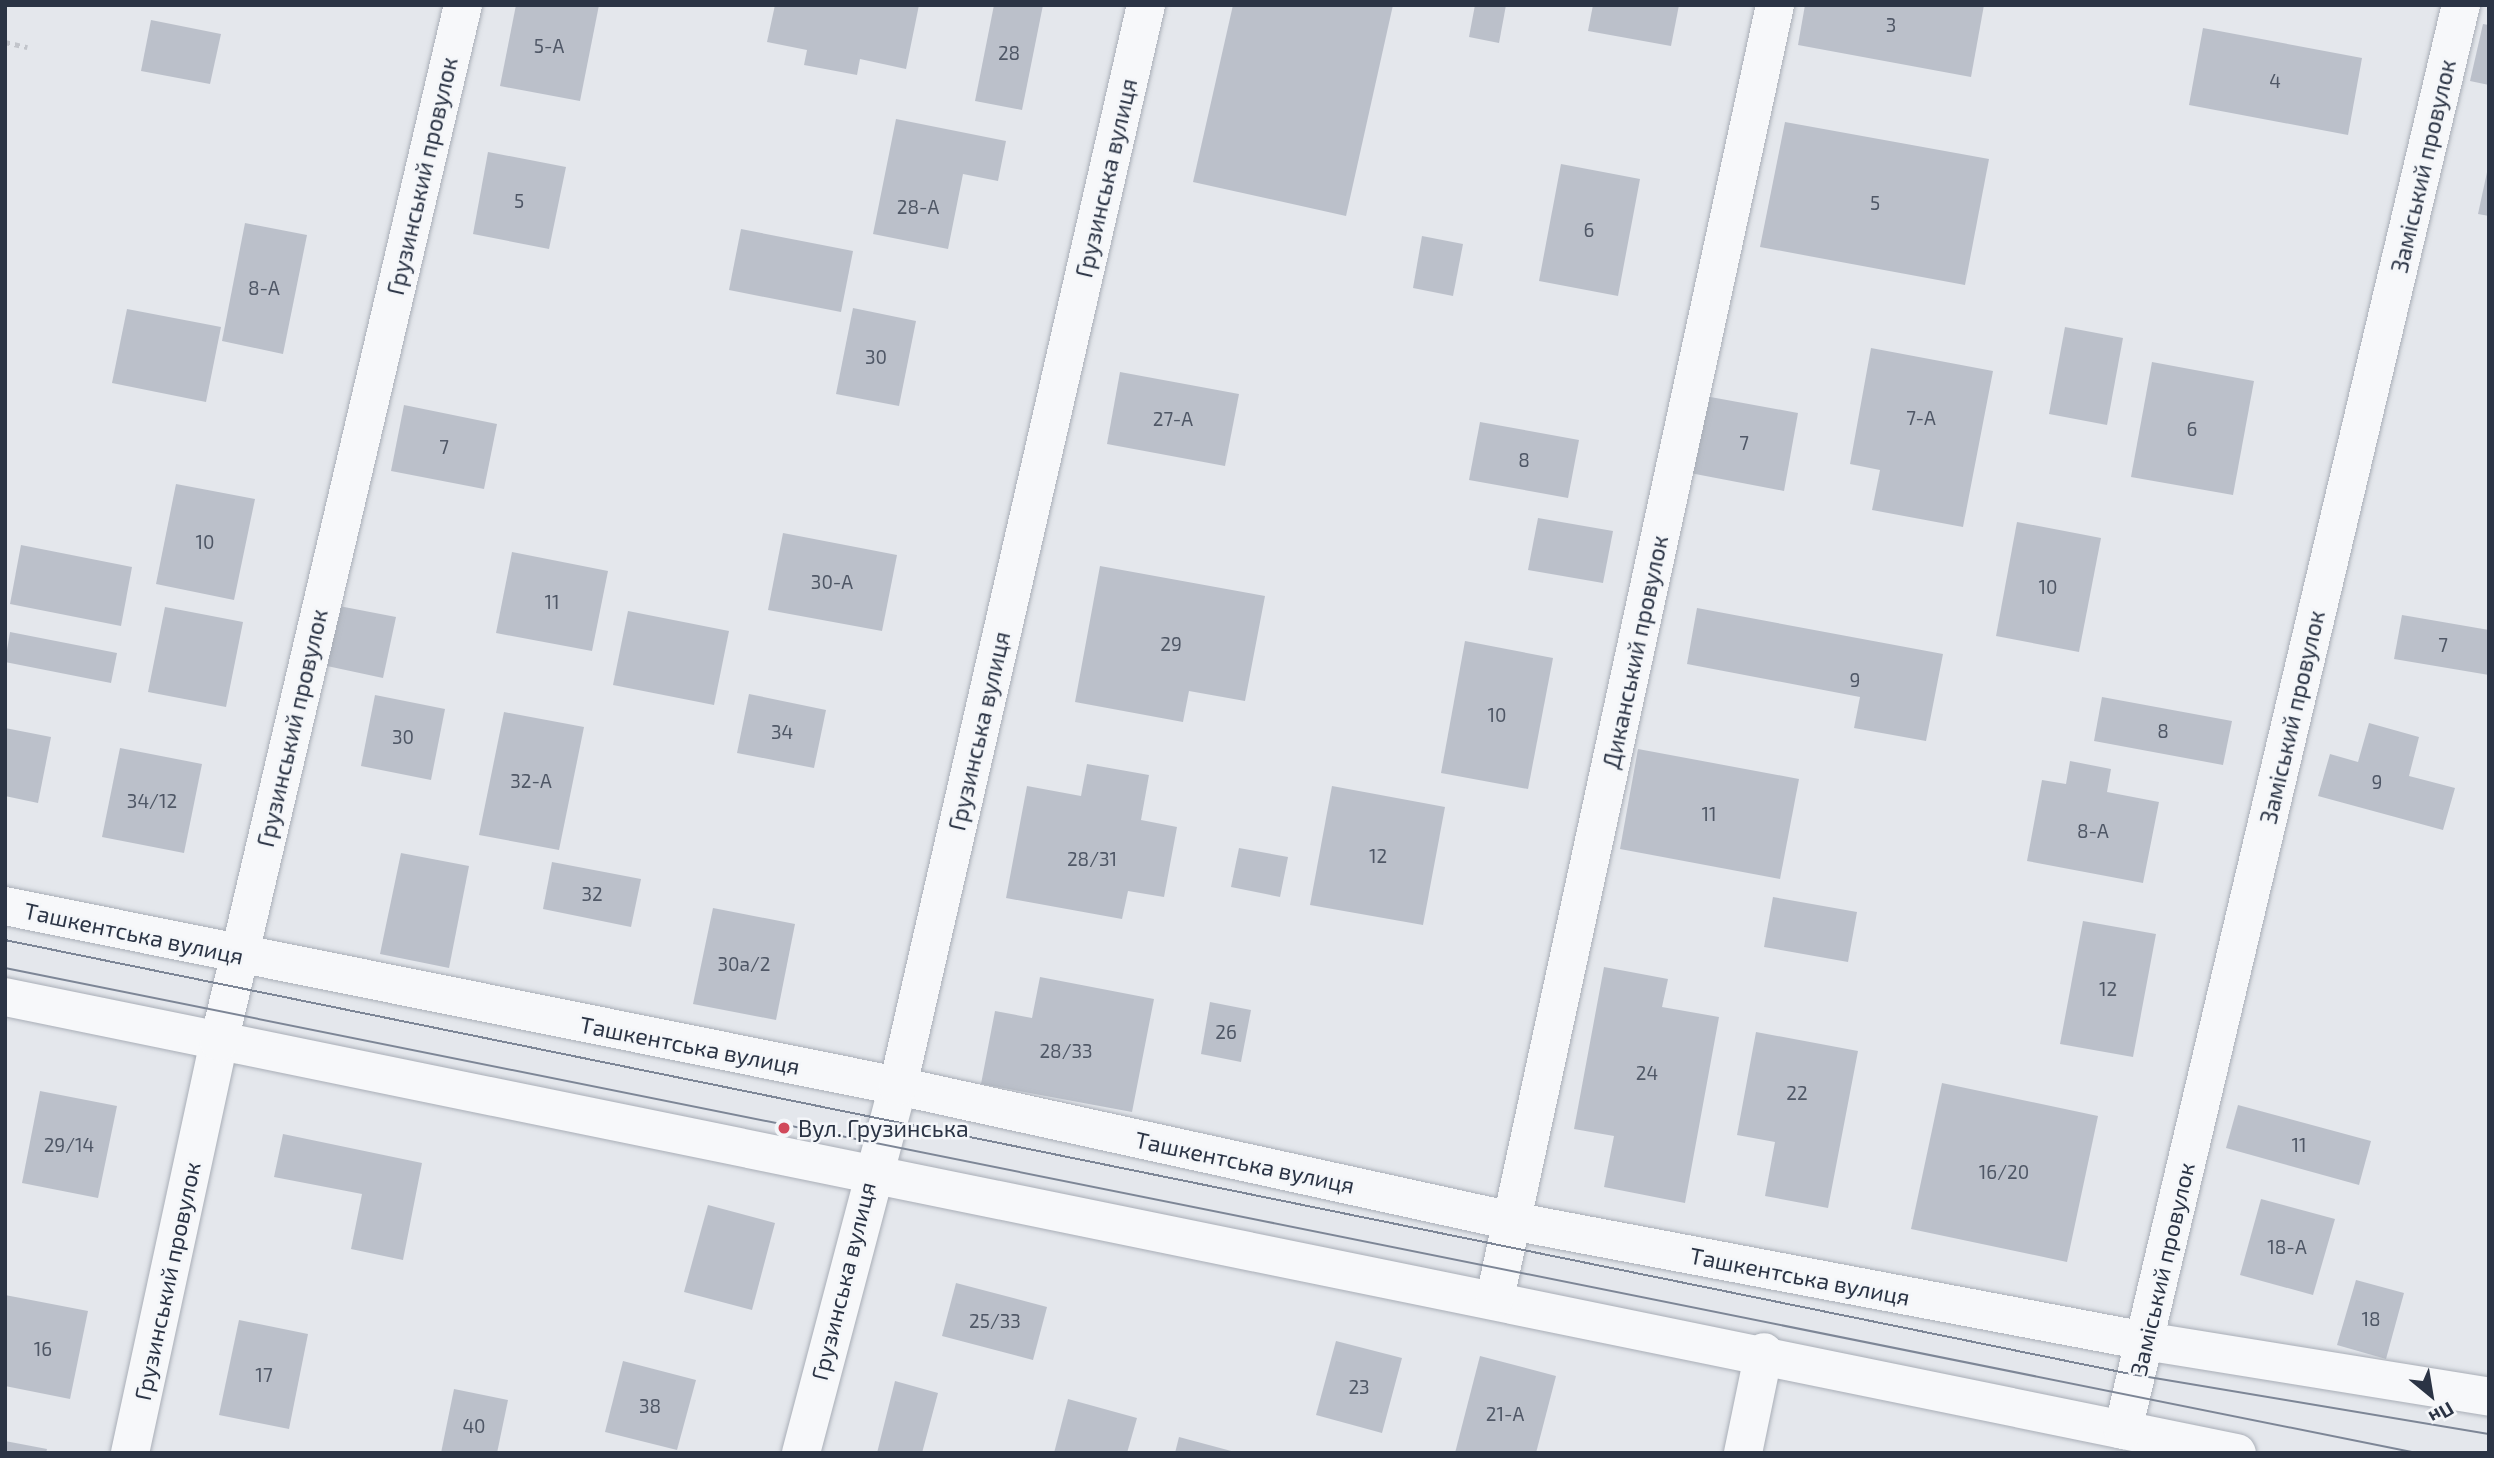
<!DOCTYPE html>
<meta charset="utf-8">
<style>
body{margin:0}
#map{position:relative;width:2494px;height:1458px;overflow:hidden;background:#e4e7ec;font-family:"Exo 2",sans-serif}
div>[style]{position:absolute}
.building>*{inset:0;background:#bbc0ca}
.path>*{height:4.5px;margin-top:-2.25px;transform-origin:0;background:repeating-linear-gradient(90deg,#c2c5cb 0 5px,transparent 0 10px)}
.roads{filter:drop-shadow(0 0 2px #a9aeb7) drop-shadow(0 0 2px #a9aeb7)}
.minor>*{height:38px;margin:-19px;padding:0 19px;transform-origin:19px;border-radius:19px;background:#f7f8fa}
.tram>*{height:2px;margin:-1px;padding:0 1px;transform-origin:1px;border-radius:1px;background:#7d8696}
.dots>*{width:19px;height:19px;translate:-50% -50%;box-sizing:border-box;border:4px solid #f4f6f9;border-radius:50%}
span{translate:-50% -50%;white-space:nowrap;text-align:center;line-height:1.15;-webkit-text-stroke:5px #f4f6f9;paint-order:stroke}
.number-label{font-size:19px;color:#4f5766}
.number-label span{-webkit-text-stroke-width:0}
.street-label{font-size:23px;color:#2b3445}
.poi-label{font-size:23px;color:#2b3445}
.left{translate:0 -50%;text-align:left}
.frame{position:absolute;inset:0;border:7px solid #2b3445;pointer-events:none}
.north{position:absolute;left:2396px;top:1360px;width:70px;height:70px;-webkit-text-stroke:5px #f4f6f9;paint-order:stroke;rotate:150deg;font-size:19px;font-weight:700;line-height:28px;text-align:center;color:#2b3445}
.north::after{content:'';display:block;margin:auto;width:24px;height:32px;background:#2b3445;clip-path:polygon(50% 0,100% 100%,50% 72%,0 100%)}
</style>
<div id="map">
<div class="building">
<div style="clip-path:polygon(516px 5px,599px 5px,580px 101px,500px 86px)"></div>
<div style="clip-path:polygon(775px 5px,919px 5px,906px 69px,860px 59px,857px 75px,804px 65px,807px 50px,767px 42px)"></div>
<div style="clip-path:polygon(994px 5px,1043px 5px,1022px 110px,975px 101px)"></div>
<div style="clip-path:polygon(1233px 5px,1393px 5px,1346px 216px,1193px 182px)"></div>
<div style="clip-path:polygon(1475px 5px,1506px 5px,1499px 43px,1469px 37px)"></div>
<div style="clip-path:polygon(1593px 5px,1679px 5px,1671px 46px,1588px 31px)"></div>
<div style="clip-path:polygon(1805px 5px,1984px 5px,1971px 77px,1798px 45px)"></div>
<div style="clip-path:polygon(151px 20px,221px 34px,210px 84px,141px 71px)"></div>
<div style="clip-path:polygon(2483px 24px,2489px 25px,2489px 85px,2470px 81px)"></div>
<div style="clip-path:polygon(2203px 28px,2362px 58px,2348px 135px,2189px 105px)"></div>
<div style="clip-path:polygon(896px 119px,1006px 141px,998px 181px,963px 174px,948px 249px,873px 234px)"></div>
<div style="clip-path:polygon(1785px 122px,1989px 159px,1965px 285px,1760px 247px)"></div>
<div style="clip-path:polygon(488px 152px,566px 167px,549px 249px,473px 234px)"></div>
<div style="clip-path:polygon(2489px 163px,2489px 216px,2478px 214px)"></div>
<div style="clip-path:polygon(1561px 164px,1640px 179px,1618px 296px,1539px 281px)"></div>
<div style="clip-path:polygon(245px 223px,307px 235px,283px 354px,222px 341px)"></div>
<div style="clip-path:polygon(741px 229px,853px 251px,841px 312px,729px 290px)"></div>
<div style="clip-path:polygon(1422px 236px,1463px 244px,1453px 296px,1413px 288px)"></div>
<div style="clip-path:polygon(853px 308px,916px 321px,899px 406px,836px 394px)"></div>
<div style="clip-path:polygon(127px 309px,221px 327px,206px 402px,112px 383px)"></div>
<div style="clip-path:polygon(2065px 327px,2123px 338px,2107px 425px,2049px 414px)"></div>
<div style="clip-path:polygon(1871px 348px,1993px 371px,1963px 527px,1872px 510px,1880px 470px,1850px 464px)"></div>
<div style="clip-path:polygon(2152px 362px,2254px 381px,2233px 495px,2131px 477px)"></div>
<div style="clip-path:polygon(1120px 372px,1239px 394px,1225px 466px,1107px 444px)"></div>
<div style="clip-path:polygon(1705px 396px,1798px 413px,1784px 491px,1690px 473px)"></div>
<div style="clip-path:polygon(404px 405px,497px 424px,484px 489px,391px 471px)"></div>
<div style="clip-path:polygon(1480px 422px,1579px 440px,1568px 498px,1469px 480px)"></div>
<div style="clip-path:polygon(176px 484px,255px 499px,234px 600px,156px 584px)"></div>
<div style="clip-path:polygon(1538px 518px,1613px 531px,1603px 583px,1528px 570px)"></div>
<div style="clip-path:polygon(2017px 522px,2101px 538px,2079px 652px,1996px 636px)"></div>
<div style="clip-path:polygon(783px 533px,897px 555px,882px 631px,768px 610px)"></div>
<div style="clip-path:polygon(21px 545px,132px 567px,121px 626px,10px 604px)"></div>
<div style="clip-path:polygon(512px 552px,608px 571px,592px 651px,496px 633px)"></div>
<div style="clip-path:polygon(1100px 566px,1265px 596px,1245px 701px,1189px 691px,1183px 722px,1075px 702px)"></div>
<div style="clip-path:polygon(339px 606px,396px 617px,383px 678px,327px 666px)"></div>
<div style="clip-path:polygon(165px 607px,243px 622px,226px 707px,148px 692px)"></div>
<div style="clip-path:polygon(1697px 608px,1943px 654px,1926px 741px,1854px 728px,1860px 697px,1687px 664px)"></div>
<div style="clip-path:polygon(628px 611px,729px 631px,714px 705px,613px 685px)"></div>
<div style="clip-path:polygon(2402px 615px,2489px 630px,2489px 675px,2394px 659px)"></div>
<div style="clip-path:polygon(10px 632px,117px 653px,111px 683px,5px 662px)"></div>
<div style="clip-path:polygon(1465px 641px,1553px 658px,1528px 789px,1441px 773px)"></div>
<div style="clip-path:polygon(749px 694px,826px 710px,814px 768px,737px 753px)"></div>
<div style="clip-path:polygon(375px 695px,445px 709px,431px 780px,361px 766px)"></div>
<div style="clip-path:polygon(2102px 697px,2232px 721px,2223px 765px,2094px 741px)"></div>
<div style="clip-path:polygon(504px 712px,584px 727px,559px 850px,479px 835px)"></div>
<div style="clip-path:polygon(2369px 723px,2419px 737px,2409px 776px,2455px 788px,2443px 830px,2318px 796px,2330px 754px,2358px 762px)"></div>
<div style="clip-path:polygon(5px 728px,51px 737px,38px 803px,5px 796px)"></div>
<div style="clip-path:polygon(120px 748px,202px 764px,184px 853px,102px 837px)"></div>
<div style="clip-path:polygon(1638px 749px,1799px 779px,1780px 879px,1620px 849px)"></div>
<div style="clip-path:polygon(2070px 761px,2111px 769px,2107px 792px,2159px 802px,2143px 883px,2027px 861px,2042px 780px,2066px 784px)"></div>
<div style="clip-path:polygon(1087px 764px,1149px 775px,1141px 820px,1177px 827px,1164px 897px,1128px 891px,1122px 919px,1006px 898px,1027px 786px,1081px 796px)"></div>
<div style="clip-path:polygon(1332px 786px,1445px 807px,1423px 925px,1310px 905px)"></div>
<div style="clip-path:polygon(1239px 848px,1288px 857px,1280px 897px,1231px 887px)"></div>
<div style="clip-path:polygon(401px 853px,469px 866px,449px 968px,380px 954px)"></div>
<div style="clip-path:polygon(552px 862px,641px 879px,631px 927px,543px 909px)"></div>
<div style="clip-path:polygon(1773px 897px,1857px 912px,1848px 962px,1764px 947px)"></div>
<div style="clip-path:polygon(713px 908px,795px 924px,776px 1020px,693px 1004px)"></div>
<div style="clip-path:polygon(2083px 921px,2156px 934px,2133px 1057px,2060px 1044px)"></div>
<div style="clip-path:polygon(1604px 967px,1668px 979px,1662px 1007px,1719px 1017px,1685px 1203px,1604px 1187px,1614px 1136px,1574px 1129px)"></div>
<div style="clip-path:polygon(1040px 977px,1154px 999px,1132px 1112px,981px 1084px,995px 1011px,1032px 1018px)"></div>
<div style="clip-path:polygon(1210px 1002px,1251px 1010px,1241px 1062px,1201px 1054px)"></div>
<div style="clip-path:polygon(1756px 1032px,1858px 1051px,1828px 1208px,1765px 1196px,1775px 1142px,1737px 1135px)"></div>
<div style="clip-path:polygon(1942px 1083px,2098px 1116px,2067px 1262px,1911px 1229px)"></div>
<div style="clip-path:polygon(40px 1091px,117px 1106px,98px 1198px,22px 1183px)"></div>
<div style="clip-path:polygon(2238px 1105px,2371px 1141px,2359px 1185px,2226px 1148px)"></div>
<div style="clip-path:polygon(283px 1134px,422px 1163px,403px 1260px,351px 1249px,362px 1194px,274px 1177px)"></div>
<div style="clip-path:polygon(2261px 1199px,2335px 1219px,2313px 1295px,2240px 1275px)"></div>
<div style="clip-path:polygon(708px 1205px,775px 1223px,752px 1310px,684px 1292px)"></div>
<div style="clip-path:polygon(2356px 1280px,2404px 1293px,2386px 1359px,2337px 1345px)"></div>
<div style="clip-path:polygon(956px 1283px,1047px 1307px,1033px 1360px,942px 1336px)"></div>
<div style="clip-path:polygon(5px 1295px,88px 1311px,70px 1399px,5px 1386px)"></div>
<div style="clip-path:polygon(239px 1320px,308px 1334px,289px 1429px,219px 1415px)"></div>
<div style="clip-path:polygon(1336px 1341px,1402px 1358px,1382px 1433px,1316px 1415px)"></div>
<div style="clip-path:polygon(1480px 1356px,1556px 1376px,1536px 1453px,1455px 1453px)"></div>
<div style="clip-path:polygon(623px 1361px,696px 1380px,677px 1450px,605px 1432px)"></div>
<div style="clip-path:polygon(895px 1381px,938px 1393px,922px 1453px,877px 1453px)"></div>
<div style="clip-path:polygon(454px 1389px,508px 1400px,497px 1453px,441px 1453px)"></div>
<div style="clip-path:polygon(1068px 1399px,1137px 1418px,1127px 1453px,1054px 1453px)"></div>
<div style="clip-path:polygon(1179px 1437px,1235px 1452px,1235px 1453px,1175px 1453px)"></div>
<div style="clip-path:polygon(5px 1441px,47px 1449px,46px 1453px,5px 1453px)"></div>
</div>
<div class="path">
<div style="left:5px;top:42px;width:23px;rotate:13deg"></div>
</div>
<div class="roads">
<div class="minor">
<div style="left:5px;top:906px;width:911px;rotate:11.4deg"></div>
<div style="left:898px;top:1086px;width:629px;rotate:12.4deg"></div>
<div style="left:1512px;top:1221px;width:644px;rotate:10.73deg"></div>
<div style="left:2145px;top:1341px;width:349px;rotate:9.2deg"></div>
<div style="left:5px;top:997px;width:2278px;rotate:11.55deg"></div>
<div style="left:1495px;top:1298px;width:1323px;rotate:-77.78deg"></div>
<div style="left:2123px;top:1430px;width:1465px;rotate:-76.66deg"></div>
<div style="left:130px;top:1453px;width:421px;rotate:-77.8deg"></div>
<div style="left:219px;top:1042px;width:1065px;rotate:-76.76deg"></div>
<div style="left:801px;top:1453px;width:380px;rotate:-75.2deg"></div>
<div style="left:898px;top:1086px;width:1109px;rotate:-77.08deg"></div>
<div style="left:1743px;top:1453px;width:103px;rotate:-78.3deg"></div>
</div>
</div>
<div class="tram">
<div style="left:5px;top:940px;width:2175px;rotate:11.54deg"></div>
<div style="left:2136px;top:1375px;width:358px;rotate:9.5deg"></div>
<div style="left:5px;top:968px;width:2460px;rotate:11.37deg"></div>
</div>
<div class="dots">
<div style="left:784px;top:1128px;background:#d1495b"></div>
</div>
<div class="number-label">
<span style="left:1891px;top:25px">3</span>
<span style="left:549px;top:46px">5-А</span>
<span style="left:1009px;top:53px">28</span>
<span style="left:2275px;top:81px">4</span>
<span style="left:519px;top:201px">5</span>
<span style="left:1875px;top:203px">5</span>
<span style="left:918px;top:207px">28-А</span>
<span style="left:1589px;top:230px">6</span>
<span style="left:264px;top:288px">8-А</span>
<span style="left:876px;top:357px">30</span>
<span style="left:1921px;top:418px">7-А</span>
<span style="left:1173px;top:419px">27-А</span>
<span style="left:2192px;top:429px">6</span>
<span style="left:1744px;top:443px">7</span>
<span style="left:444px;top:447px">7</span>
<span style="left:1524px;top:460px">8</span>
<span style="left:205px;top:542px">10</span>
<span style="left:832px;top:582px">30-А</span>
<span style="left:2048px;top:587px">10</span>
<span style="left:552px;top:602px">11</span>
<span style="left:1171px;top:644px">29</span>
<span style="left:2443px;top:645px">7</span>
<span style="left:1855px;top:680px">9</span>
<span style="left:1497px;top:715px">10</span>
<span style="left:2163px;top:731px">8</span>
<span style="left:782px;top:732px">34</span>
<span style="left:403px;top:737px">30</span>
<span style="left:531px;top:781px">32-А</span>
<span style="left:2377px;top:782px">9</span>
<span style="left:152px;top:801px">34/12</span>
<span style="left:1709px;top:814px">11</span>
<span style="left:2093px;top:831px">8-А</span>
<span style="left:1378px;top:856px">12</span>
<span style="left:1092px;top:859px">28/31</span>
<span style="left:592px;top:894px">32</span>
<span style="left:744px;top:964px">30а/2</span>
<span style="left:2108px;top:989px">12</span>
<span style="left:1226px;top:1032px">26</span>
<span style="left:1066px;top:1051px">28/33</span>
<span style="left:1647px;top:1073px">24</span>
<span style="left:1797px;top:1093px">22</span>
<span style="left:69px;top:1145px">29/14</span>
<span style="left:2299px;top:1145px">11</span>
<span style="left:2004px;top:1172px">16/20</span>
<span style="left:2287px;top:1247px">18-А</span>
<span style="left:2371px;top:1319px">18</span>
<span style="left:995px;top:1321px">25/33</span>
<span style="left:43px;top:1349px">16</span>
<span style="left:264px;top:1375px">17</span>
<span style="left:1359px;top:1387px">23</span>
<span style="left:650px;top:1406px">38</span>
<span style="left:1505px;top:1414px">21-А</span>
<span style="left:474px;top:1426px">40</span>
</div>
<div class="street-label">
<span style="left:2423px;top:166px;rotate:-77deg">Заміський провулок</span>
<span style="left:422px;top:176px;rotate:-77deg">Грузинський провулок</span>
<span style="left:1106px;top:178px;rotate:-77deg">Грузинська вулиця</span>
<span style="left:1635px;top:652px;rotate:-78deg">Диканський провулок</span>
<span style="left:2292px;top:717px;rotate:-77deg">Заміський провулок</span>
<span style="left:292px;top:728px;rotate:-77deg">Грузинський провулок</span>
<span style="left:979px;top:731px;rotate:-77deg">Грузинська вулиця</span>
<span style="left:134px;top:933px;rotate:12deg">Ташкентська вулиця</span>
<span style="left:690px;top:1045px;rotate:11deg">Ташкентська вулиця</span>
<span style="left:1245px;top:1162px;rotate:12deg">Ташкентська вулиця</span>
<span style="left:2162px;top:1269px;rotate:-77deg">Заміський провулок</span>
<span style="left:1800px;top:1276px;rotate:11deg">Ташкентська вулиця</span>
<span style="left:167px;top:1281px;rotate:-78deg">Грузинський провулок</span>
<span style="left:843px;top:1281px;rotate:-76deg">Грузинська вулиця</span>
</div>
<div class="poi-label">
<span class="left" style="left:798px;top:1128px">Вул. Грузинська</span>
</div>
<div class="frame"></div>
<div class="north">Пн</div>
</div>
